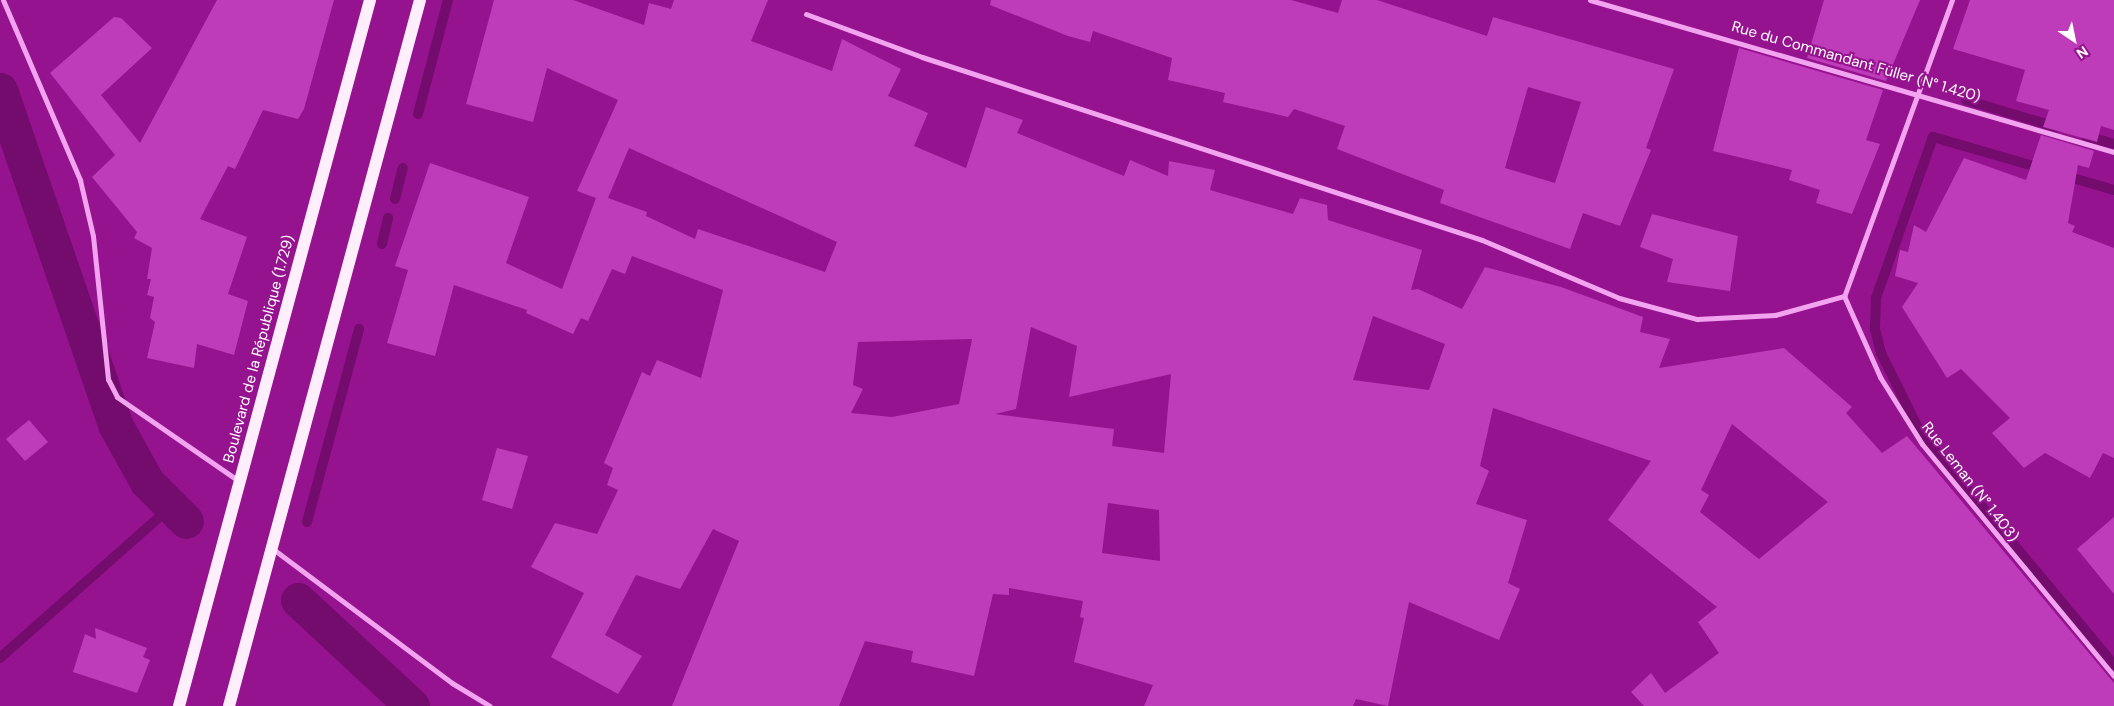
<!DOCTYPE html>
<meta charset="utf-8">
<style>
body{margin:0}
#map{position:relative;width:2114px;height:706px;overflow:hidden;background:#96138f;font-family:"DM Sans",sans-serif}
div>[style]{position:absolute}
.stream>*{height:10px;margin:-5px;padding:0 5px;transform-origin:5px;border-radius:5px;background:#730c6c}
.canal>*{height:35px;margin:-17.5px;padding:0 17.5px;transform-origin:17.5px;border-radius:17.5px;background:#730c6c}
.building>*{inset:0;background:#be3cb9}
.minor>*{height:5px;margin:-2.5px;padding:0 2.5px;transform-origin:2.5px;border-radius:2.5px;background:#f3a4f0}
.primary>*{height:12px;margin:-6px;padding:0 6px;transform-origin:6px;border-radius:6px;background:#ffeffd}
span{translate:-50% -50%;white-space:nowrap;text-align:center;line-height:1.15;-webkit-text-stroke:4px #96138f;paint-order:stroke}
.street-label{font-size:15px;color:#fff}
.north{position:absolute;left:2049px;top:15px;width:50px;height:50px;-webkit-text-stroke:4px #96138f;paint-order:stroke;rotate:146deg;font-size:14px;font-weight:700;line-height:20px;text-align:center;color:#fff}
.north::after{content:'';display:block;margin:auto;width:18px;height:22px;background:#fff;clip-path:polygon(50% 0,100% 100%,50% 72%,0 100%)}
</style>
<div id="map">
<div class="stream">
<div style="left:1966px;top:100px;width:94px;rotate:16.7deg"></div>
<div style="left:418px;top:114px;width:118px;rotate:-75.3deg"></div>
<div style="left:2086px;top:136px;width:29px;rotate:16deg"></div>
<div style="left:2044px;top:169px;width:116px;rotate:-163.9deg"></div>
<div style="left:1933px;top:137px;width:171px;rotate:109.5deg"></div>
<div style="left:1876px;top:298px;width:31px;rotate:92deg"></div>
<div style="left:1875px;top:329px;width:25px;rotate:76deg"></div>
<div style="left:1881px;top:353px;width:88px;rotate:63.7deg"></div>
<div style="left:1920px;top:432px;width:303px;rotate:50.2deg"></div>
<div style="left:2062px;top:175px;width:54px;rotate:16.1deg"></div>
<div style="left:395px;top:199px;width:32px;rotate:-76deg"></div>
<div style="left:382px;top:244px;width:27px;rotate:-77deg"></div>
<div style="left:307px;top:522px;width:200px;rotate:-74.9deg"></div>
<div style="left:0;top:658px;width:230px;rotate:-41.5deg"></div>
</div>
<div class="canal">
<div style="left:0;top:90px;width:355px;rotate:71deg"></div>
<div style="left:116px;top:426px;width:64px;rotate:61deg"></div>
<div style="left:147px;top:482px;width:55px;rotate:45deg"></div>
<div style="left:298px;top:600px;width:156px;rotate:42.9deg"></div>
</div>
<div class="building">
<div style="clip-path:polygon(217px 0,334px 0,304px 109px,298px 119px,263px 110px,235px 169px,228px 166px,200px 219px,247px 237px,228px 294px,248px 301px,234px 355px,197px 344px,194px 368px,147px 358px,155px 322px,150px 318px,154px 297px,147px 295px,151px 279px,147px 279px,152px 248px,134px 238px,137px 232px,92px 177px,115px 155px,50px 73px,114px 17px,121px 18px,152px 48px,101px 95px,140px 143px)"></div>
<div style="clip-path:polygon(evenodd,494px 0,573px 0,644px 25px,649px 3px,671px 9px,674px 0,768px 0,751px 41px,832px 71px,842px 39px,901px 69px,888px 96px,928px 113px,914px 146px,966px 168px,986px 107px,1023px 120px,1017px 133px,1124px 176px,1130px 160px,1168px 176px,1169px 161px,1215px 170px,1210px 190px,1293px 214px,1300px 198px,1327px 205px,1328px 220px,1422px 250px,1411px 290px,1418px 289px,1462px 309px,1485px 267px,1561px 287px,1643px 317px,1640px 332px,1670px 339px,1659px 368px,1784px 348px,1852px 407px,1846px 413px,1882px 453px,1907px 436px,2114px 683px,2114px 706px,1644px 706px,1631px 692px,1651px 673px,1665px 693px,1719px 653px,1698px 622px,1717px 607px,1608px 520px,1651px 461px,1493px 408px,1480px 466px,1489px 471px,1476px 504px,1527px 520px,1508px 583px,1520px 589px,1499px 640px,1409px 602px,1388px 706px,1356px 699px,1353px 706px,1144px 706px,1153px 685px,1074px 662px,1084px 618px,1080px 617px,1083px 601px,1009px 588px,1009px 595px,993px 594px,974px 676px,911px 662px,913px 651px,865px 641px,839px 706px,672px 706px,739px 541px,713px 529px,680px 589px,636px 575px,605px 635px,642px 656px,618px 694px,551px 657px,584px 593px,531px 567px,555px 523px,597px 534px,618px 490px,607px 485px,613px 468px,604px 463px,642px 372px,650px 376px,657px 360px,701px 378px,723px 290px,632px 256px,625px 274px,612px 269px,588px 321px,581px 318px,573px 334px,526px 313px,527px 310px,454px 285px,435px 356px,387px 343px,408px 270px,395px 266px,430px 163px,529px 197px,506px 263px,562px 289px,596px 198px,577px 191px,618px 100px,547px 68px,533px 122px,466px 104px,494px 0,629px 148px,837px 242px,825px 272px,698px 229px,695px 239px,646px 216px,647px 212px,608px 198px,629px 148px,494px 0,1373px 316px,1445px 344px,1429px 390px,1353px 380px,1373px 316px,494px 0,1031px 327px,1077px 346px,1069px 397px,1171px 374px,1164px 453px,1112px 446px,1114px 429px,995px 414px,1016px 409px,1031px 327px,494px 0,972px 339px,959px 404px,892px 417px,851px 413px,863px 389px,853px 385px,858px 342px,972px 339px,494px 0,1732px 424px,1828px 502px,1759px 559px,1700px 512px,1709px 495px,1701px 490px,1732px 424px,494px 0,1108px 503px,1159px 510px,1160px 561px,1102px 553px,1108px 503px)"></div>
<div style="clip-path:polygon(evenodd,991px 0,1291px 0,1338px 13px,1342px 0,1377px 0,1487px 36px,1493px 17px,1674px 69px,1646px 148px,1651px 150px,1620px 226px,1583px 213px,1570px 249px,1440px 203px,1444px 190px,1337px 149px,1345px 126px,1294px 109px,1288px 117px,1223px 102px,1225px 93px,1168px 80px,1172px 58px,1093px 31px,1090px 42px,1068px 36px,990px 5px,991px 0,1528px 87px,1581px 102px,1555px 183px,1505px 168px,1528px 87px)"></div>
<div style="clip-path:polygon(1824px 0,1920px 0,1886px 81px,1807px 58px)"></div>
<div style="clip-path:polygon(1970px 0,2114px 0,2114px 130px,2101px 126px,2097px 142px,2043px 127px,2049px 110px,2016px 101px,2025px 70px,1953px 49px)"></div>
<div style="clip-path:polygon(1739px 48px,1883px 90px,1866px 140px,1880px 144px,1852px 214px,1816px 203px,1820px 190px,1789px 180px,1792px 170px,1713px 151px)"></div>
<div style="clip-path:polygon(2041px 135px,2094px 151px,2089px 168px,2078px 165px,2068px 223px,2075px 226px,2072px 232px,2114px 248px,2114px 458px,2103px 453px,2090px 478px,2045px 453px,2024px 468px,1992px 433px,2010px 418px,1961px 369px,1947px 378px,1902px 307px,1918px 283px,1895px 276px,1900px 250px,1908px 252px,1914px 225px,1926px 232px,1964px 158px,2026px 180px)"></div>
<div style="clip-path:polygon(1652px 214px,1738px 236px,1730px 291px,1667px 282px,1673px 259px,1640px 247px)"></div>
<div style="clip-path:polygon(29px 420px,48px 442px,25px 461px,6px 439px)"></div>
<div style="clip-path:polygon(497px 448px,528px 456px,512px 509px,482px 500px)"></div>
<div style="clip-path:polygon(2114px 517px,2114px 594px,2077px 549px)"></div>
<div style="clip-path:polygon(95px 628px,147px 648px,143px 657px,150px 660px,137px 693px,73px 672px,85px 634px,96px 639px)"></div>
</div>
<div class="minor">
<div style="left:3px;top:0;width:196px;rotate:66.8deg"></div>
<div style="left:80px;top:180px;width:57px;rotate:76.9deg"></div>
<div style="left:93px;top:236px;width:144px;rotate:84deg"></div>
<div style="left:108px;top:379px;width:20px;rotate:63deg"></div>
<div style="left:117px;top:397px;width:150px;rotate:34.6deg"></div>
<div style="left:1590px;top:0;width:546px;rotate:16.18deg"></div>
<div style="left:1952px;top:0;width:315px;rotate:110deg"></div>
<div style="left:1844px;top:296px;width:89px;rotate:66deg"></div>
<div style="left:1880px;top:377px;width:79px;rotate:57.9deg"></div>
<div style="left:1922px;top:444px;width:301px;rotate:50.4deg"></div>
<div style="left:806px;top:14px;width:124px;rotate:20.3deg"></div>
<div style="left:922px;top:57px;width:589px;rotate:18.1deg"></div>
<div style="left:1482px;top:240px;width:149px;rotate:22.9deg"></div>
<div style="left:1619px;top:298px;width:81px;rotate:15.1deg"></div>
<div style="left:1697px;top:319px;width:78px;rotate:-2.9deg"></div>
<div style="left:1775px;top:315px;width:72px;rotate:-15.4deg"></div>
<div style="left:273px;top:549px;width:224px;rotate:36.8deg"></div>
<div style="left:452px;top:683px;width:44px;rotate:31.2deg"></div>
</div>
<div class="primary">
<div style="left:179px;top:706px;width:731px;rotate:-74.86deg"></div>
<div style="left:229px;top:706px;width:731px;rotate:-74.86deg"></div>
</div>
<div class="street-label">
<span style="left:1856px;top:62px;rotate:16deg">Rue du Commandant Füller (N° 1.420)</span>
<span style="left:259px;top:349px;rotate:-75deg">Boulevard de la République (1.729)</span>
<span style="left:1970px;top:482px;rotate:52deg">Rue Leman (N° 1.403)</span>
</div>
<div class="north">N</div>
</div>
